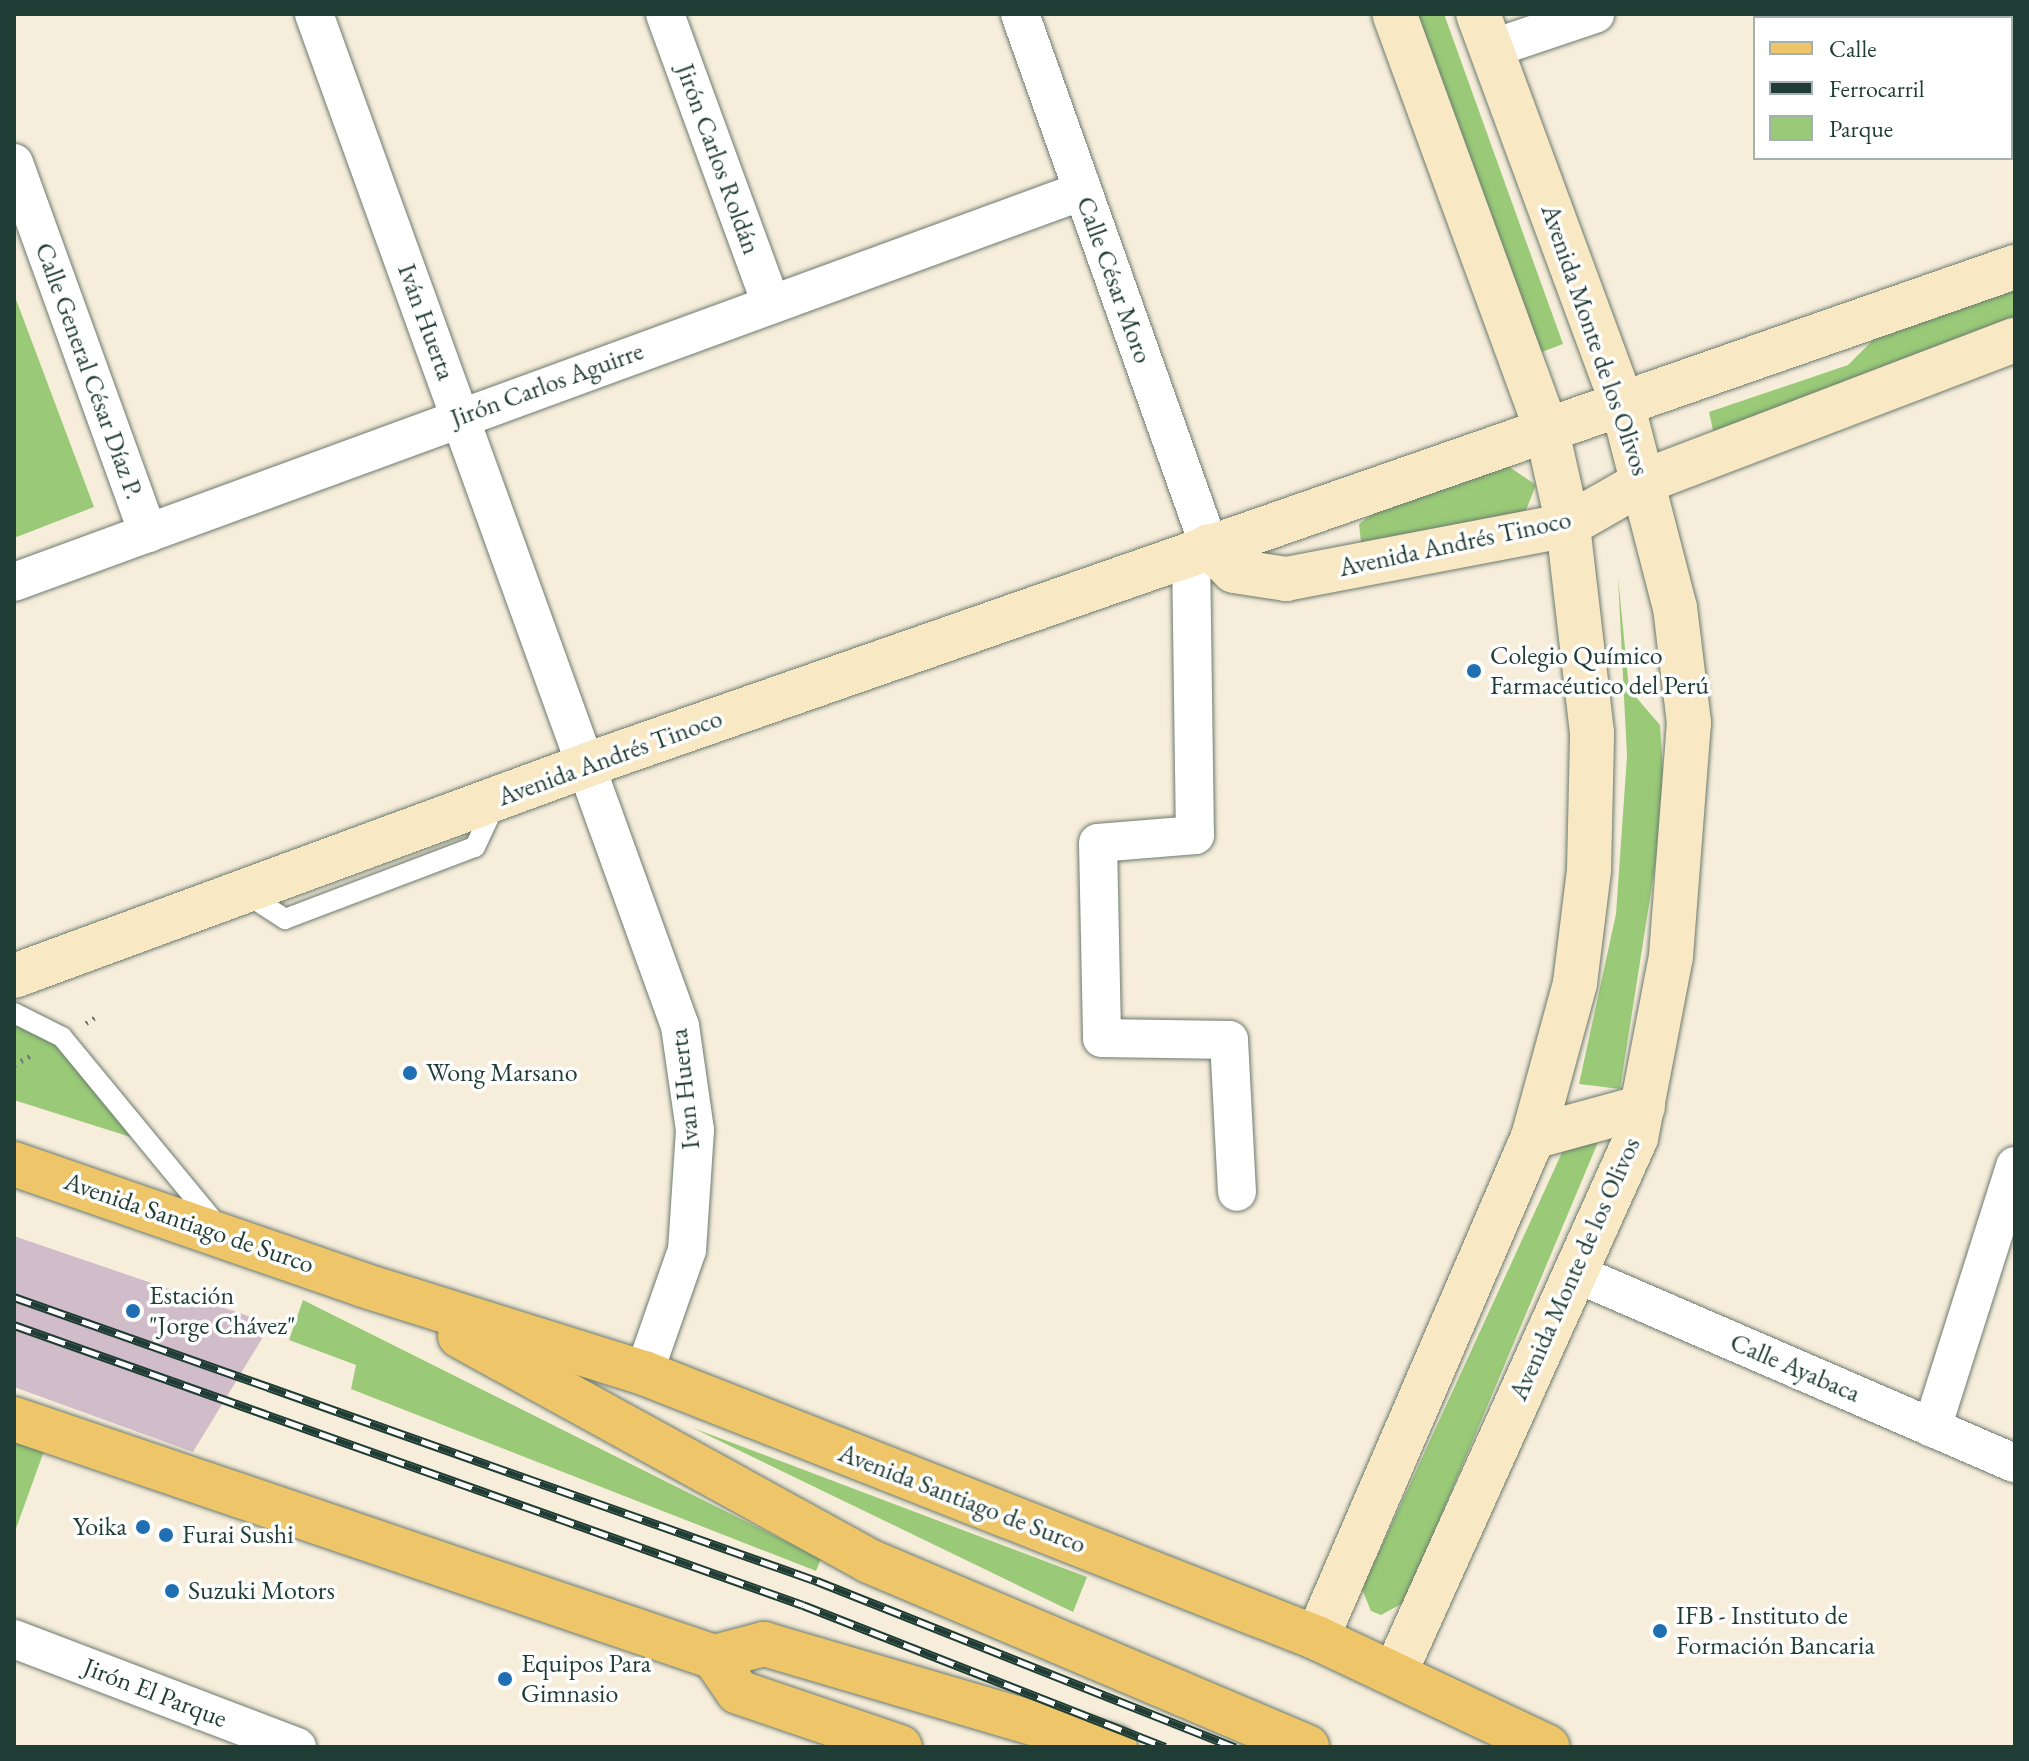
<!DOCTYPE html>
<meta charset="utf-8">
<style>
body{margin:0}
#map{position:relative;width:2029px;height:1761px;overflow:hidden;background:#f7eddb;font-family:"EB Garamond",serif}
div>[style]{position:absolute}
.industrial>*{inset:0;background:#d1bdc9}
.green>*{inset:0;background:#9aca78}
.path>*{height:5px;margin-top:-2.5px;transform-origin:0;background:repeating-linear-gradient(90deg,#6b7b6e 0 2px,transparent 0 8px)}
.roads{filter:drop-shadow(0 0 2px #6b7b6e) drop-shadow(0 0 2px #6b7b6e)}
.lane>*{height:20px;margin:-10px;padding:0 10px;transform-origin:10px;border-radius:10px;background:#fff}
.street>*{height:38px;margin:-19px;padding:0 19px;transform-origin:19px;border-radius:19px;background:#fff}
.secondary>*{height:44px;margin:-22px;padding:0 22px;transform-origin:22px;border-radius:22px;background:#f8e8c3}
.primary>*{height:44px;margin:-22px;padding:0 22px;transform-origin:22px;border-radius:22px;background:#eec569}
.rail>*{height:9px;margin-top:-4.5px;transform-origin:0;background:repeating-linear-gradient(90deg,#fff 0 18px,#1f3d34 0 36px);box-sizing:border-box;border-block:2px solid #1f3d34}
.dots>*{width:22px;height:22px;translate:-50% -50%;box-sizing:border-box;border:4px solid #fff;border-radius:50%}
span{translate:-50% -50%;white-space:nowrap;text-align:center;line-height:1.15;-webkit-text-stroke:7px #fff;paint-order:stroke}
.street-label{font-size:26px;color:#1f3d34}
.poi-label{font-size:26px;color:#1f3d34}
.left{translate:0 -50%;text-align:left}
.right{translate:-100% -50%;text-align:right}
.frame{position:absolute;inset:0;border:16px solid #1f3d34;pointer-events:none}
.legend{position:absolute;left:1753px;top:16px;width:260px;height:144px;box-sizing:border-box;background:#fff;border:2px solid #a5b1ae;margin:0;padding:10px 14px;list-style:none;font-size:24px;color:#1f3d34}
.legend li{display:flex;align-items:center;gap:16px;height:40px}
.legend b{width:40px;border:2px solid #a5b1ae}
</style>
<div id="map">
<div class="industrial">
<div style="clip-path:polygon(14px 1236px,271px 1324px,193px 1452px,14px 1387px)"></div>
</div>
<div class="green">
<div style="clip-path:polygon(1415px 14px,1444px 14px,1563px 344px,1539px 353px)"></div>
<div style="clip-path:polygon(2015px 284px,2015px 329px,1714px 435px,1709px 412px,1848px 365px,1883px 330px)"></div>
<div style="clip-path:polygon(14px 294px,94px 507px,14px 538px)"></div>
<div style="clip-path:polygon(1508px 466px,1536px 485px,1526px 510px,1511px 521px,1383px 547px,1361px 542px,1359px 524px,1376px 511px)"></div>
<div style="clip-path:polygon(1618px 577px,1629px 689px,1660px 725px,1665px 803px,1620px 1089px,1579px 1084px,1616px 914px,1627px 756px)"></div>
<div style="clip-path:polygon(14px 1021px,46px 1035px,140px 1140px,14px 1100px)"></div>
<div style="clip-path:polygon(1601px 1135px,1405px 1602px,1381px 1615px,1371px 1611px,1362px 1589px,1565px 1146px)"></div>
<div style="clip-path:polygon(303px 1300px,821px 1559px,816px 1571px,351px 1389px,356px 1365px,289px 1340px)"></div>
<div style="clip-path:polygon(693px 1428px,1087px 1577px,1073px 1612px)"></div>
<div style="clip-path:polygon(14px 1440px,44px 1451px,14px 1534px)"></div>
</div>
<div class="path">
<div style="left:86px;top:1023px;width:15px;rotate:-32deg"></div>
<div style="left:14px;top:1065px;width:22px;rotate:-30deg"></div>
</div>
<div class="roads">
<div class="lane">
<div style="left:245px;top:893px;width:48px;rotate:33deg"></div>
<div style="left:285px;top:919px;width:203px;rotate:-20.8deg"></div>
<div style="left:475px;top:847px;width:50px;rotate:-65deg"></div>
<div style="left:14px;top:1013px;width:54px;rotate:26.6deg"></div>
<div style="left:62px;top:1037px;width:244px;rotate:50.5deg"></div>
</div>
<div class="street">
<div style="left:314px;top:14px;width:1076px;rotate:70.12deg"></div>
<div style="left:680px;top:1026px;width:105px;rotate:81.8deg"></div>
<div style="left:695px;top:1130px;width:120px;rotate:93.8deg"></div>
<div style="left:687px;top:1250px;width:130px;rotate:109.3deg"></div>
<div style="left:665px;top:14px;width:309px;rotate:69.9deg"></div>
<div style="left:1020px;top:14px;width:565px;rotate:70.44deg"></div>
<div style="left:1491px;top:49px;width:110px;rotate:-18.6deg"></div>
<div style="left:14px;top:163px;width:394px;rotate:70.1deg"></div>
<div style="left:1191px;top:552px;width:283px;rotate:89.2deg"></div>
<div style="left:1195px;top:835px;width:97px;rotate:175.3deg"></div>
<div style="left:1098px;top:843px;width:195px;rotate:88.8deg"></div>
<div style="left:1102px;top:1038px;width:127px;rotate:0.9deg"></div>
<div style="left:1229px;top:1040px;width:152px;rotate:87deg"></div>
<div style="left:14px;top:582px;width:1137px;rotate:-20.11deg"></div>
<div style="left:1575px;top:1273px;width:479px;rotate:23.4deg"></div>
<div style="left:1932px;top:1428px;width:275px;rotate:-72.4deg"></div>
<div style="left:14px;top:1639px;width:303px;rotate:20.9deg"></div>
</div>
<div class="secondary">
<div style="left:1209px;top:546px;width:35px;rotate:45deg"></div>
<div style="left:1234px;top:571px;width:53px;rotate:8.7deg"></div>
<div style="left:1286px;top:579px;width:287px;rotate:-10.8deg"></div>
<div style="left:1568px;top:525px;width:89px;rotate:-29.7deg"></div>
<div style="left:1645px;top:481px;width:396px;rotate:-20.9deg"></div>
<div style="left:14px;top:976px;width:637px;rotate:-20.2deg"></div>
<div style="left:612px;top:756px;width:1486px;rotate:-19.22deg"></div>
<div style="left:1533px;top:1137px;width:114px;rotate:-15.3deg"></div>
<div style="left:1317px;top:1638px;width:546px;rotate:-66.68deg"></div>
<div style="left:1533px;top:1137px;width:160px;rotate:-74.7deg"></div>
<div style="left:1575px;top:983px;width:114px;rotate:-82.9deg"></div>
<div style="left:1589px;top:870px;width:137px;rotate:-88.7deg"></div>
<div style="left:1592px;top:733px;width:209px;rotate:-96.6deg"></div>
<div style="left:1568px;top:525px;width:96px;rotate:-102.6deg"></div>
<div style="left:1547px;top:431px;width:444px;rotate:-110.1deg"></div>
<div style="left:1395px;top:1673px;width:587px;rotate:-65.75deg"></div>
<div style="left:1636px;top:1138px;width:185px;rotate:-79.1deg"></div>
<div style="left:1671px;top:956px;width:234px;rotate:-85.6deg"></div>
<div style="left:1689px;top:723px;width:116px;rotate:-96.9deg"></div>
<div style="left:1675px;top:608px;width:212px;rotate:-104.5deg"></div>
<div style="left:1622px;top:403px;width:415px;rotate:-110.3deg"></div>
</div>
<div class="primary">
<div style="left:14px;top:1164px;width:369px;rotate:19.1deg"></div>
<div style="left:363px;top:1285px;width:294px;rotate:17.4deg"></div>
<div style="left:644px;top:1373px;width:723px;rotate:21.49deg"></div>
<div style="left:1317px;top:1638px;width:255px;rotate:25.3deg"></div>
<div style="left:460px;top:1336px;width:467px;rotate:28.8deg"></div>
<div style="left:869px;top:1561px;width:476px;rotate:23deg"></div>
<div style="left:14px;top:1419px;width:739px;rotate:18.78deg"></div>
<div style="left:714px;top:1657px;width:52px;rotate:-14.6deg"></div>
<div style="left:764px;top:1644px;width:366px;rotate:16.4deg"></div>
<div style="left:714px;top:1657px;width:42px;rotate:55.6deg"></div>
<div style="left:738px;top:1692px;width:171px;rotate:18.8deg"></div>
</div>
</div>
<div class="rail">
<div style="left:14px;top:1297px;width:852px;rotate:19.48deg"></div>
<div style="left:817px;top:1581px;width:450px;rotate:21.7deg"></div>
<div style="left:14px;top:1325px;width:837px;rotate:19.54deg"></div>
<div style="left:803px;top:1605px;width:389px;rotate:21.4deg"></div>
</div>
<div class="dots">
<div style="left:1474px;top:671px;background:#1f6fb2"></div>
<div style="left:410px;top:1073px;background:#1f6fb2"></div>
<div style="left:133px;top:1311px;background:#1f6fb2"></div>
<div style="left:143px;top:1527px;background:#1f6fb2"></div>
<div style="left:166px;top:1535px;background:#1f6fb2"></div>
<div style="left:172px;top:1591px;background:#1f6fb2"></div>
<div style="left:1660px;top:1631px;background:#1f6fb2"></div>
<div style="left:505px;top:1679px;background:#1f6fb2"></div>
</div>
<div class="street-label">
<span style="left:718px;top:159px;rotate:70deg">Jirón Carlos Roldán</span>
<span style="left:1114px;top:280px;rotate:70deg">Calle César Moro</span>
<span style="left:426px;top:322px;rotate:70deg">Iván Huerta</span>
<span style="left:1595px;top:340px;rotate:71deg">Avenida Monte de los Olivos</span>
<span style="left:89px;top:371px;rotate:70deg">Calle General César Díaz P.</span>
<span style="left:547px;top:385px;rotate:-20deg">Jirón Carlos Aguirre</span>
<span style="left:1455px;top:544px;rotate:-12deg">Avenida Andrés Tinoco</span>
<span style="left:610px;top:758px;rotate:-20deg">Avenida Andrés Tinoco</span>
<span style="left:685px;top:1089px;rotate:-96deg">Ivan Huerta</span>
<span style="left:189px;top:1223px;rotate:19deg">Avenida Santiago de Surco</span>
<span style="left:1575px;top:1269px;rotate:-66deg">Avenida Monte de los Olivos</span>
<span style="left:1795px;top:1368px;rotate:23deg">Calle Ayabaca</span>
<span style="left:962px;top:1499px;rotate:21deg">Avenida Santiago de Surco</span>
<span style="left:155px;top:1693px;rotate:21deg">Jirón El Parque</span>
</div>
<div class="poi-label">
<span class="left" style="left:1490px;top:671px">Colegio Químico<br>Farmacéutico del Perú</span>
<span class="left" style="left:426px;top:1073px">Wong Marsano</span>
<span class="left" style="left:149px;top:1311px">Estación<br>"Jorge Chávez"</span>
<span class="right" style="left:127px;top:1527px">Yoika</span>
<span class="left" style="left:182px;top:1535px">Furai Sushi</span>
<span class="left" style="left:188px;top:1591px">Suzuki Motors</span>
<span class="left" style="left:1676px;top:1631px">IFB - Instituto de<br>Formación Bancaria</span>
<span class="left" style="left:521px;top:1679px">Equipos Para<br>Gimnasio</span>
</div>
<div class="frame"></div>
<ul class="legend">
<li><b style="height:10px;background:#eec569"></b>Calle</li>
<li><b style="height:10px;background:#1f3d34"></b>Ferrocarril</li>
<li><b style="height:22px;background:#9aca78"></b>Parque</li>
</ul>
</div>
